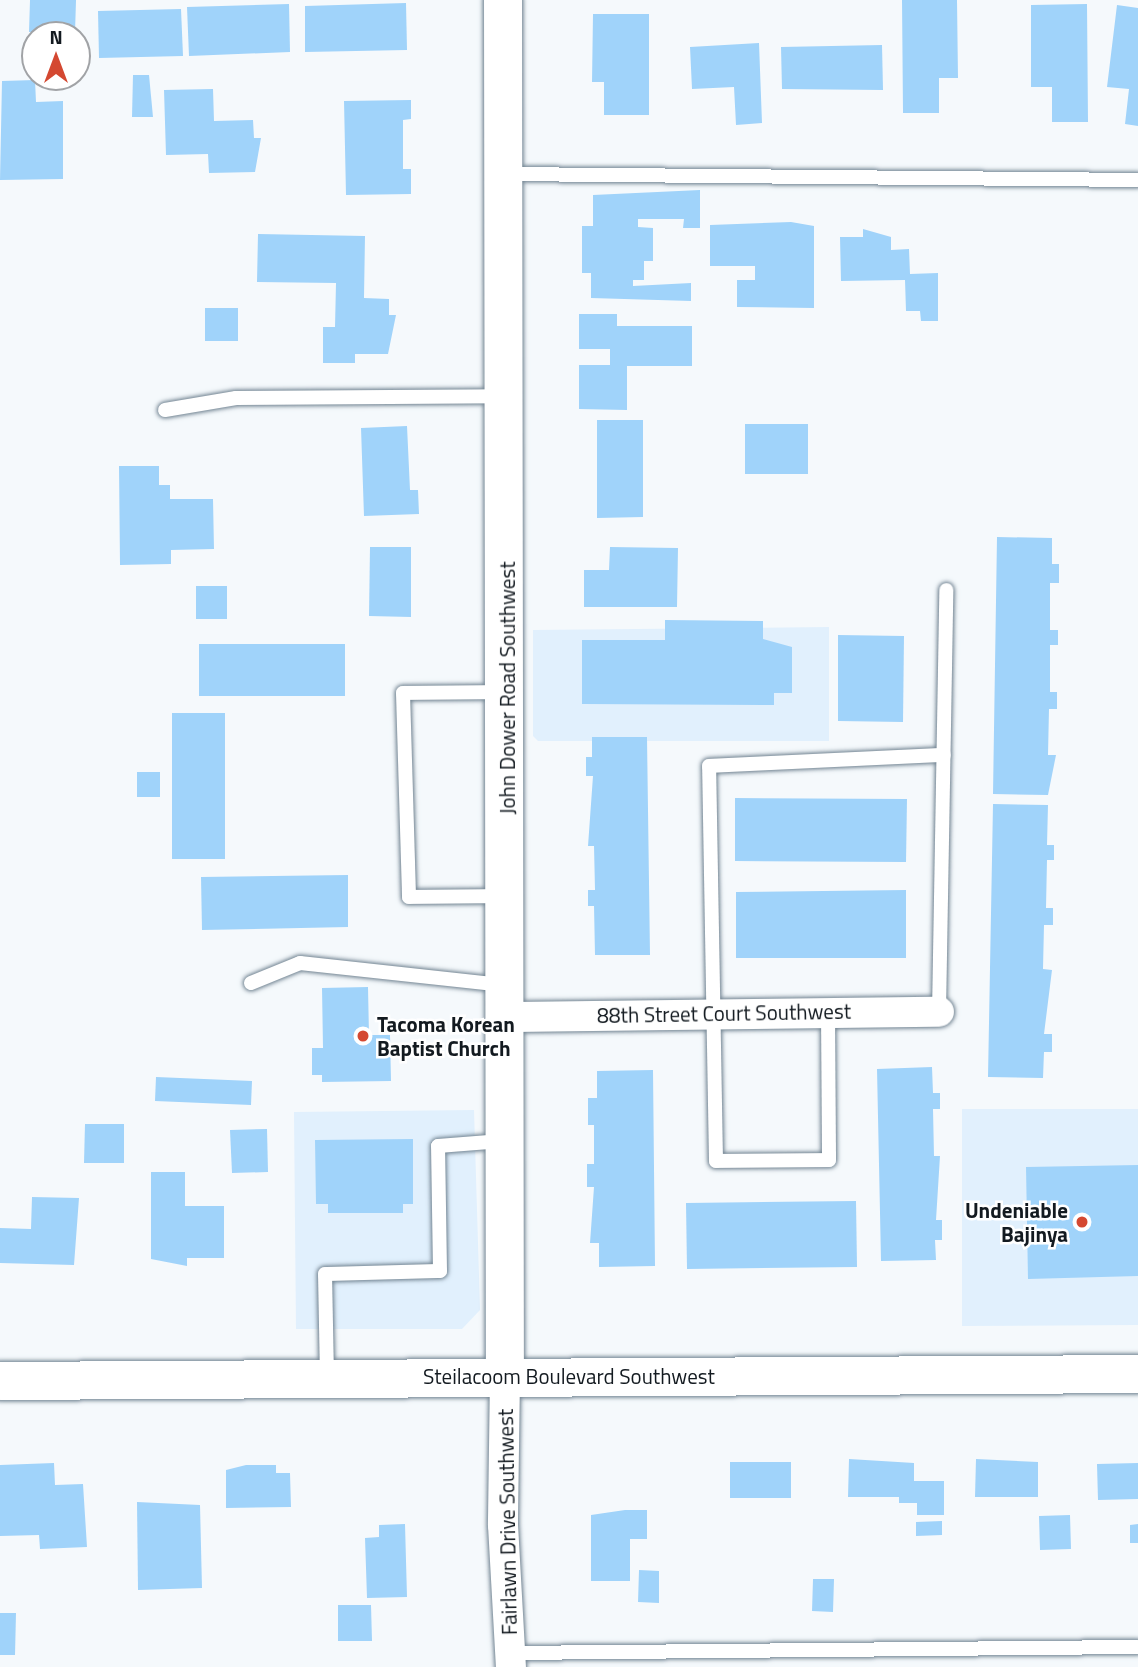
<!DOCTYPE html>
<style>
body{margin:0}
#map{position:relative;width:1138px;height:1667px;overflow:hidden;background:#f5f9fc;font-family:"Titillium Web",sans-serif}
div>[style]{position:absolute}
.built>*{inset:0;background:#e1f0fd}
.building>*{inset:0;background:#a0d3fa}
.roads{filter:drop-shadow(0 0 2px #738593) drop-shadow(0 0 2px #738593)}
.lane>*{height:14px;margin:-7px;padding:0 7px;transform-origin:7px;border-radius:7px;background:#fff}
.street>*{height:30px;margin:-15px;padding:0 15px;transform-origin:15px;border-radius:15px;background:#fff}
.secondary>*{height:38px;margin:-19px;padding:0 19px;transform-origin:19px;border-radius:19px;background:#fff}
.dots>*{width:19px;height:19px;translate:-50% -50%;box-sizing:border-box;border:4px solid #fff;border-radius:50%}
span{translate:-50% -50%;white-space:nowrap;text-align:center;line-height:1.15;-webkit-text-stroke:5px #fff;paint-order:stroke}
.street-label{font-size:21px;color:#131a20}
.poi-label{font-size:21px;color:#131a20;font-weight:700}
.left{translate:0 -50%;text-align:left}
.right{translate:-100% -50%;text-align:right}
.north{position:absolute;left:21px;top:21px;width:70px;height:70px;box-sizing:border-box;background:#fff;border:2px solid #a1a3a6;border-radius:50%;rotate:0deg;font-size:19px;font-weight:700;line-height:28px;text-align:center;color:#131a20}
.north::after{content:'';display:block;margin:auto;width:24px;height:32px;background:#d44831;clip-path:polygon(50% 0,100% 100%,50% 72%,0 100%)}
</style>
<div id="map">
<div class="built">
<div style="clip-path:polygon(829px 627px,829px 741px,538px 741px,533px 736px,533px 630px)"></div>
<div style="clip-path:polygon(962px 1109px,1138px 1109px,1138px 1325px,962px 1326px)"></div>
<div style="clip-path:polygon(474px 1110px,480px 1310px,462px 1329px,296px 1329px,294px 1112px)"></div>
</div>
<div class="building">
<div style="clip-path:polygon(30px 0,76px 0,75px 32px,29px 32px)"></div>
<div style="clip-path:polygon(902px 0,957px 0,958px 78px,939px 78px,939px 113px,903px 113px)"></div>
<div style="clip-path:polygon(406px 3px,407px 50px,305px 52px,305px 6px)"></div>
<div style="clip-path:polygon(289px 4px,290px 52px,189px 56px,187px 7px)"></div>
<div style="clip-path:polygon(1087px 4px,1088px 122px,1052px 122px,1052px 87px,1031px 87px,1031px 5px)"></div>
<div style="clip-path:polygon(1117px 5px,1138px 8px,1138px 126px,1125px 124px,1129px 89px,1107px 87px)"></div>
<div style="clip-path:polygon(181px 9px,183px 56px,99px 58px,98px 11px)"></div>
<div style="clip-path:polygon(593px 14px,649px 14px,649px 115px,604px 115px,604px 82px,592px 82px)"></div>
<div style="clip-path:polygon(759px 43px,762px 123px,736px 125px,734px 87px,692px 89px,690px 47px)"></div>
<div style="clip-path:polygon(882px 45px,883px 90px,782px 89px,781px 47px)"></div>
<div style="clip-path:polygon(133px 75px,149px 75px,153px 117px,132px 117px)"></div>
<div style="clip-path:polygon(35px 80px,36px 102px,63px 101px,63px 179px,0 180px,2px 81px)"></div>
<div style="clip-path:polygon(213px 89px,214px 121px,253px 120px,254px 138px,261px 138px,255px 172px,209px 173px,208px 154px,166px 155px,164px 90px)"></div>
<div style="clip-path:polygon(411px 100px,411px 119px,403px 120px,403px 169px,411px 169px,411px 194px,346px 195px,344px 101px)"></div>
<div style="clip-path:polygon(700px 190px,700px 228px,683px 228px,684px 219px,638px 219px,638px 227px,653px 228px,653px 261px,644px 261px,644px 280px,633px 280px,633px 286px,691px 283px,691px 301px,591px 298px,591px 273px,582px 273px,582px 226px,593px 226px,593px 195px)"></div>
<div style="clip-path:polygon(791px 222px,814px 226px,814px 308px,737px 307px,737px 280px,755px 280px,755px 266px,710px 266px,710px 225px)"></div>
<div style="clip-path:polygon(863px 229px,891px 237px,891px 250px,909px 249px,910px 274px,938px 273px,938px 321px,921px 321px,920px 311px,906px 311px,905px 280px,841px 281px,840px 237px,863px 237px)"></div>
<div style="clip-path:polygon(258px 234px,365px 236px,364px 298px,389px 299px,389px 315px,396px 315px,388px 354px,355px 354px,355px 363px,323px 363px,323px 327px,335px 327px,336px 283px,257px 282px)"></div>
<div style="clip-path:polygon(205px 308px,238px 308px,238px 341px,205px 341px)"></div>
<div style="clip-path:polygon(579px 314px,617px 314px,617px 326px,692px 326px,692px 366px,627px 366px,627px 410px,579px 409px,579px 365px,610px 365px,610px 349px,579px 349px)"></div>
<div style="clip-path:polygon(597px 420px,643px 420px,643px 517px,597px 518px)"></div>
<div style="clip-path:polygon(745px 424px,808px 424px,808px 474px,745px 474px)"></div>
<div style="clip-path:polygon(407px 426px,410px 490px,418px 490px,419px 514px,364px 516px,361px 428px)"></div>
<div style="clip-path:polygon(119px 466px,159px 466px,159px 485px,170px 485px,170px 499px,213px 499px,214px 549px,171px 550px,171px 564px,120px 565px)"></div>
<div style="clip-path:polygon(997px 537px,1052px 538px,1052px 564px,1059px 564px,1059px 583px,1050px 583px,1050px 630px,1058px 630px,1058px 645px,1050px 645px,1050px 692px,1057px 692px,1057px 709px,1049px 709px,1048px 755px,1056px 755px,1048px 795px,993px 794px)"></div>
<div style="clip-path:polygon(370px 547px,411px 547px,411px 617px,369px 616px)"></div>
<div style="clip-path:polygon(610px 547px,678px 548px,677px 607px,584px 607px,584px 570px,609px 570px)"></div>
<div style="clip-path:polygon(196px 586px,227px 586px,227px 619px,196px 619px)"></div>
<div style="clip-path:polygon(665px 620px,763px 621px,763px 639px,792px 647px,792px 693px,774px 693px,774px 705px,582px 704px,582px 640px,665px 640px)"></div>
<div style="clip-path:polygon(838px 635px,904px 636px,903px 722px,838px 721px)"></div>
<div style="clip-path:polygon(199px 644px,345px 644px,345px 696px,199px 696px)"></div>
<div style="clip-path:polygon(172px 713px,225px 713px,225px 859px,172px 859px)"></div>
<div style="clip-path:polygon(592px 737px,647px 737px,650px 955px,595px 955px,594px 906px,588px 906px,588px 890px,595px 890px,594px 846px,588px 846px,593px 776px,586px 776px,586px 757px,592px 757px)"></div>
<div style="clip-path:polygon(137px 772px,160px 772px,160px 797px,137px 797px)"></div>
<div style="clip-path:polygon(735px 798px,907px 799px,906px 862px,735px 861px)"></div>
<div style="clip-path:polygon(993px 804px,1048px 805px,1047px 845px,1054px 845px,1054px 860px,1047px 860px,1046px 908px,1053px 908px,1053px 925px,1044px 925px,1043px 969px,1052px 970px,1044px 1034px,1052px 1034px,1052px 1052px,1044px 1052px,1043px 1078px,988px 1077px)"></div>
<div style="clip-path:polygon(348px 875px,348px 927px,202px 930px,201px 877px)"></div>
<div style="clip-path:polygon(906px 890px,906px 958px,736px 958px,736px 892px)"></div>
<div style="clip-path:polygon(368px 987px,369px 1035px,390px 1035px,391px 1081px,322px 1082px,322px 1075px,312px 1075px,312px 1048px,323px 1048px,322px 988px)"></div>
<div style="clip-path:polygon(932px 1067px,933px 1093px,940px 1093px,940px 1109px,933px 1109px,934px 1156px,940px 1156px,936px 1220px,942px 1220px,942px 1240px,935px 1240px,936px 1260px,881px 1261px,877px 1069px)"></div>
<div style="clip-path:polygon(653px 1070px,655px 1266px,599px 1267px,599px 1243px,590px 1243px,594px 1187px,587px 1187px,587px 1164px,594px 1164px,594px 1125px,588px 1125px,588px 1098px,597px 1098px,597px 1071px)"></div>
<div style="clip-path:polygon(156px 1077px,252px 1081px,251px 1105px,155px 1101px)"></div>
<div style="clip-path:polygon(85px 1124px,124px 1124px,124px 1163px,84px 1163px)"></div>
<div style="clip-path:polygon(267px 1129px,268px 1172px,232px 1173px,230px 1130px)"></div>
<div style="clip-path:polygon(413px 1139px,413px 1204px,403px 1204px,403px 1213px,328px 1213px,328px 1204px,316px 1204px,315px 1140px)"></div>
<div style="clip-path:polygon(1138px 1165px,1138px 1276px,1028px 1279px,1026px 1167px)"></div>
<div style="clip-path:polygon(151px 1172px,185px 1172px,185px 1206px,224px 1206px,224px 1258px,187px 1258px,187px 1266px,151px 1259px)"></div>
<div style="clip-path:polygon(32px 1197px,79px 1198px,74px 1265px,0 1263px,0 1228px,31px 1229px)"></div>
<div style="clip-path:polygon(856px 1201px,857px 1267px,687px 1269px,686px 1203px)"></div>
<div style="clip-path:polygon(849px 1459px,914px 1463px,914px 1481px,944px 1481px,944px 1515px,917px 1515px,917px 1503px,899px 1503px,899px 1497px,848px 1497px)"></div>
<div style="clip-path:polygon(976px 1459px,1038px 1462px,1038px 1497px,975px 1497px)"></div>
<div style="clip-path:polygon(730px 1462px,791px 1462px,791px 1498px,730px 1498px)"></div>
<div style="clip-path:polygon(54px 1463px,55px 1485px,83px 1484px,87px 1547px,40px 1549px,39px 1535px,0 1536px,0 1465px)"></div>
<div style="clip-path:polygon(1138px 1463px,1138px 1499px,1098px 1500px,1097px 1464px)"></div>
<div style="clip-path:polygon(246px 1465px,276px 1465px,276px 1473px,290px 1473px,291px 1507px,226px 1508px,226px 1470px)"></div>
<div style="clip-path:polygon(137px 1502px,200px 1505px,202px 1588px,138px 1590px)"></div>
<div style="clip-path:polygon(625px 1510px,647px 1510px,647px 1539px,630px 1539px,630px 1581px,591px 1581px,591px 1515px)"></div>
<div style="clip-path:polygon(1070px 1515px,1071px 1549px,1040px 1550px,1039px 1516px)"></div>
<div style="clip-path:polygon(942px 1521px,942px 1535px,916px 1536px,916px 1522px)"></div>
<div style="clip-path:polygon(405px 1524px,407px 1597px,367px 1598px,365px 1538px,379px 1537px,379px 1525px)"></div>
<div style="clip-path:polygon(1138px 1524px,1138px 1543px,1130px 1543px,1130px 1525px)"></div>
<div style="clip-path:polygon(639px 1570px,659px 1571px,659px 1603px,638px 1602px)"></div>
<div style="clip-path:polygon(813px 1579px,834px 1579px,833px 1612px,812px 1611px)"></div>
<div style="clip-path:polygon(338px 1605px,371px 1605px,372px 1641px,338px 1641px)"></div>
<div style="clip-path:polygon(0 1613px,16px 1613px,15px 1655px,0 1655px)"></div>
</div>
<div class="roads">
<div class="lane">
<div style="left:505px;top:174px;width:633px;rotate:0.54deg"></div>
<div style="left:165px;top:410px;width:72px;rotate:-9.6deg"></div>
<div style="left:236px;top:398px;width:268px;rotate:-0.4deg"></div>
<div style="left:502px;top:692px;width:99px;rotate:179.4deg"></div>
<div style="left:403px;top:693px;width:204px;rotate:88.3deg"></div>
<div style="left:409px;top:897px;width:95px;rotate:-0.6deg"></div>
<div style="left:251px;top:983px;width:53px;rotate:-22.2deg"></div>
<div style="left:300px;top:963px;width:205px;rotate:6.2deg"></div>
<div style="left:828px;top:1012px;width:148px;rotate:89.6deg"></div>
<div style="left:829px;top:1160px;width:113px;rotate:179.5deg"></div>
<div style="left:716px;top:1161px;width:395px;rotate:-91deg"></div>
<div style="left:709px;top:766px;width:235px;rotate:-2.7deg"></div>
<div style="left:939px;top:1012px;width:422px;rotate:-89deg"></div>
<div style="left:327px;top:1377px;width:103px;rotate:-91.1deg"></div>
<div style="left:325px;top:1274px;width:115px;rotate:-1.5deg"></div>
<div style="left:440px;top:1271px;width:125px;rotate:-90.9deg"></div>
<div style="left:438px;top:1146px;width:64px;rotate:-4.5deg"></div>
<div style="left:510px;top:1653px;width:628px;rotate:-0.55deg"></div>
</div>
<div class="street">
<div style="left:508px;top:1017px;width:431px;rotate:-0.7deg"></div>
<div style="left:505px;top:1376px;width:149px;rotate:90.8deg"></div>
<div style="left:503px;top:1525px;width:142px;rotate:86.8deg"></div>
</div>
<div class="secondary">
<div style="left:503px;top:0;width:1376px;rotate:89.92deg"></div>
<div style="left:0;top:1381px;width:1138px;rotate:-0.35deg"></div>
</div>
</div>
<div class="dots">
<div style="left:363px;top:1036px;background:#d44831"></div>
<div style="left:1082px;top:1222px;background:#d44831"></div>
</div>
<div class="street-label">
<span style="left:507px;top:688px;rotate:-90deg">John Dower Road Southwest</span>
<span style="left:724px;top:1013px;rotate:-1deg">88th Street Court Southwest</span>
<span style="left:569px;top:1376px">Steilacoom Boulevard Southwest</span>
<span style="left:507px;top:1522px;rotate:-91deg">Fairlawn Drive Southwest</span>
</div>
<div class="poi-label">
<span class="left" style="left:377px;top:1036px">Tacoma Korean<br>Baptist Church</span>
<span class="right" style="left:1068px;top:1222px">Undeniable<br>Bajinya</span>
</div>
<div class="north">N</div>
</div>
